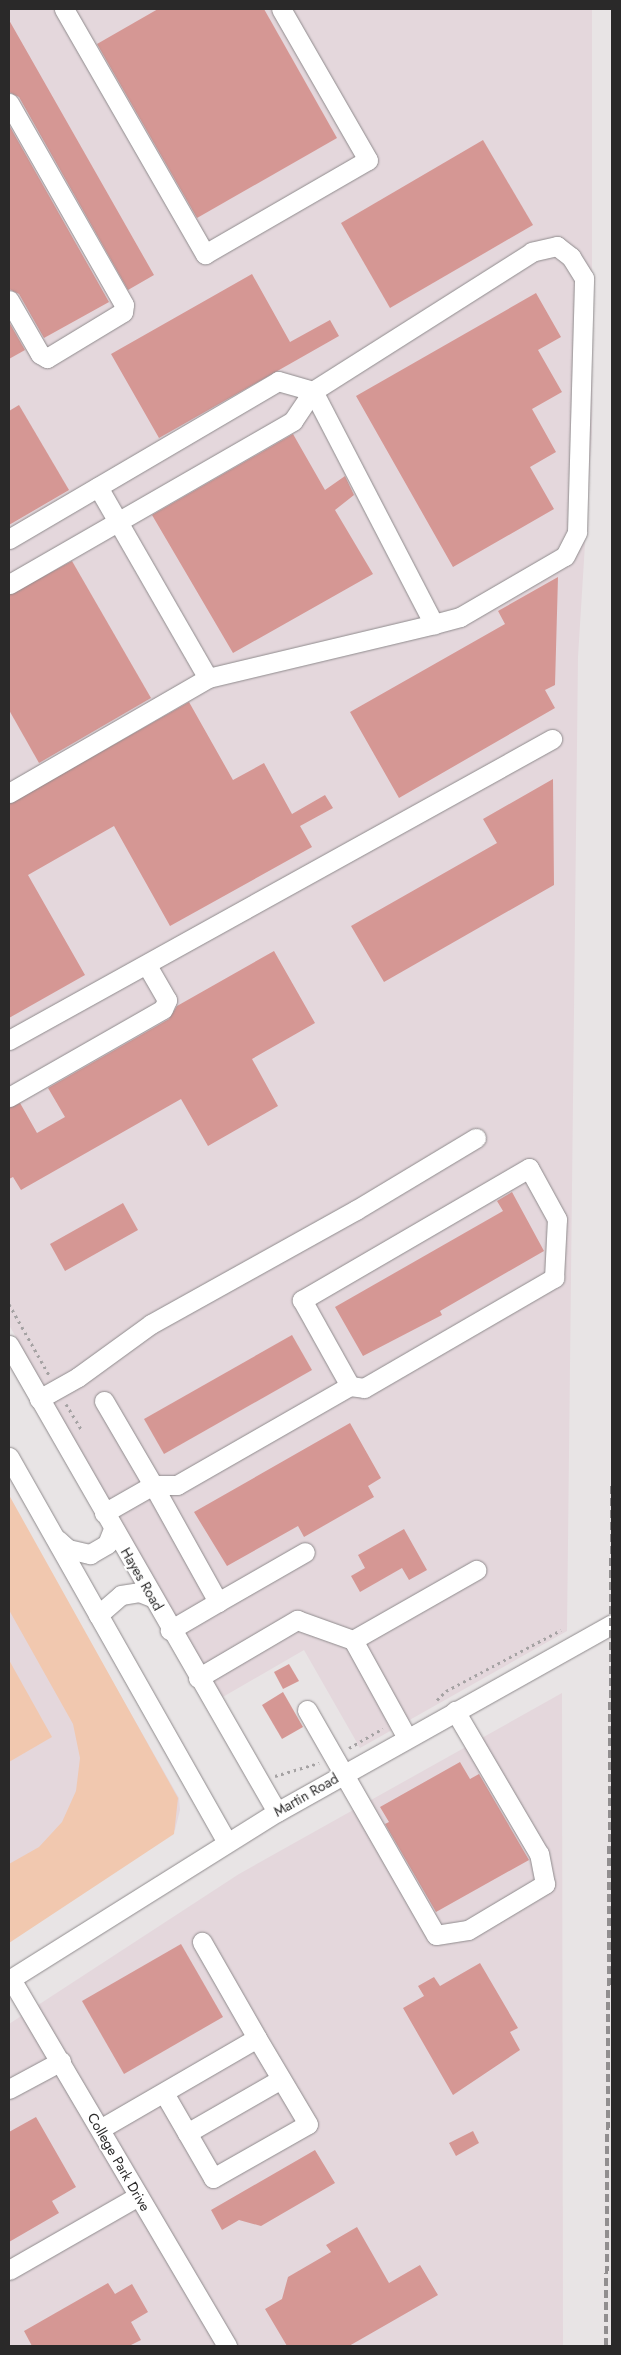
<!DOCTYPE html>
<style>
body{margin:0}
#map{position:relative;width:621px;height:2355px;overflow:hidden;background:#e8e4e5;font-family:Jost,sans-serif}
div>[style]{position:absolute}
.built>*{inset:0;background:#e4d7dc}
.green>*{inset:0;background:#f1c8af}
.building>*{inset:0;background:#d59794}
.path>*{height:3px;margin-top:-1.5px;transform-origin:0;background:repeating-linear-gradient(90deg,#a5a2a3 0 2.5px,transparent 0 6.5px)}
.roads{filter:drop-shadow(0 0 1px #8f8b8d) drop-shadow(0 0 1px #8f8b8d)}
.minor>*{height:19px;margin:-9.5px;padding:0 9.5px;transform-origin:9.5px;border-radius:9.5px;background:#fff}
.rail>*{height:4px;margin-top:-2px;transform-origin:0;background:repeating-linear-gradient(90deg,#918e8f 0 8px,transparent 0 12px)}
span{translate:-50% -50%;white-space:nowrap;text-align:center;line-height:1.15;-webkit-text-stroke:4px #fff;paint-order:stroke}
.street-label{font-size:14px;color:#2a2929}
.frame{position:absolute;inset:0;border:10px solid #2a2929;pointer-events:none}
</style>
<div id="map">
<div class="built">
<div style="clip-path:polygon(9px 9px,592px 9px,592px 431px,578px 657px,567px 1631px,360px 1748px,304px 1650px,221px 1698px,9px 1325px)"></div>
<div style="clip-path:polygon(9px 1500px,179px 1798px,180px 1810px,175px 1830px,9px 1938px)"></div>
<div style="clip-path:polygon(562px 1693px,563px 2346px,9px 2346px,9px 2024px,239px 1874px)"></div>
</div>
<div class="green">
<div style="clip-path:polygon(9px 1495px,178px 1798px,174px 1834px,9px 1943px,9px 1864px,39px 1847px,62px 1822px,76px 1791px,80px 1758px,73px 1724px,9px 1610px)"></div>
<div style="clip-path:polygon(9px 1660px,52px 1737px,9px 1762px)"></div>
</div>
<div class="building">
<div style="clip-path:polygon(158px 9px,264px 9px,337px 138px,197px 218px,97px 44px)"></div>
<div style="clip-path:polygon(9px 20px,154px 275px,128px 290px,19px 97px,9px 92px)"></div>
<div style="clip-path:polygon(9px 125px,109px 302px,44px 338px,19px 294px,9px 289px)"></div>
<div style="clip-path:polygon(483px 140px,533px 225px,390px 308px,341px 223px)"></div>
<div style="clip-path:polygon(252px 274px,290px 342px,330px 320px,339px 336px,159px 438px,111px 354px)"></div>
<div style="clip-path:polygon(536px 293px,561px 337px,538px 350px,562px 392px,532px 409px,556px 452px,530px 467px,554px 509px,453px 567px,356px 396px)"></div>
<div style="clip-path:polygon(9px 322px,25px 350px,9px 359px)"></div>
<div style="clip-path:polygon(19px 405px,69px 490px,9px 525px,9px 411px)"></div>
<div style="clip-path:polygon(293px 434px,325px 490px,345px 476px,354px 495px,335px 510px,373px 574px,233px 653px,152px 515px)"></div>
<div style="clip-path:polygon(72px 561px,151px 698px,39px 763px,9px 710px,9px 595px)"></div>
<div style="clip-path:polygon(558px 577px,555px 685px,545px 690px,555px 708px,399px 798px,350px 712px,505px 624px,498px 611px)"></div>
<div style="clip-path:polygon(189px 702px,233px 780px,264px 763px,292px 814px,325px 795px,333px 808px,300px 826px,312px 847px,170px 926px,114px 826px,28px 875px,85px 975px,9px 1018px,9px 804px)"></div>
<div style="clip-path:polygon(553px 779px,554px 885px,384px 982px,351px 926px,497px 843px,483px 819px)"></div>
<div style="clip-path:polygon(274px 951px,315px 1023px,252px 1059px,278px 1106px,208px 1146px,181px 1099px,21px 1190px,13px 1177px,9px 1179px,9px 1108px,20px 1103px,37px 1133px,65px 1117px,48px 1088px,169px 1019px,177px 1006px)"></div>
<div style="clip-path:polygon(512px 1192px,544px 1251px,440px 1311px,442px 1315px,363px 1356px,335px 1307px,503px 1211px,497px 1201px)"></div>
<div style="clip-path:polygon(123px 1203px,138px 1230px,65px 1271px,50px 1244px)"></div>
<div style="clip-path:polygon(292px 1335px,312px 1370px,164px 1454px,144px 1419px)"></div>
<div style="clip-path:polygon(350px 1423px,381px 1478px,368px 1486px,374px 1497px,304px 1537px,298px 1526px,227px 1566px,194px 1512px)"></div>
<div style="clip-path:polygon(404px 1529px,427px 1570px,409px 1580px,402px 1568px,360px 1592px,351px 1576px,365px 1568px,358px 1555px)"></div>
<div style="clip-path:polygon(289px 1664px,299px 1681px,283px 1689px,274px 1672px)"></div>
<div style="clip-path:polygon(283px 1692px,303px 1727px,282px 1739px,262px 1705px)"></div>
<div style="clip-path:polygon(460px 1762px,470px 1779px,479px 1774px,529px 1860px,436px 1912px,385px 1824px,389px 1822px,380px 1807px)"></div>
<div style="clip-path:polygon(181px 1944px,223px 2017px,124px 2074px,82px 2001px)"></div>
<div style="clip-path:polygon(480px 1963px,518px 2028px,510px 2032px,520px 2050px,453px 2095px,403px 2008px,424px 1996px,418px 1986px,434px 1977px,440px 1986px)"></div>
<div style="clip-path:polygon(36px 2117px,76px 2187px,52px 2201px,59px 2213px,9px 2242px,9px 2132px)"></div>
<div style="clip-path:polygon(473px 2131px,479px 2143px,456px 2156px,449px 2143px)"></div>
<div style="clip-path:polygon(315px 2150px,335px 2183px,261px 2226px,239px 2220px,222px 2230px,211px 2210px)"></div>
<div style="clip-path:polygon(357px 2227px,389px 2283px,420px 2265px,438px 2295px,349px 2346px,287px 2346px,265px 2309px,282px 2299px,288px 2277px,331px 2252px,326px 2245px)"></div>
<div style="clip-path:polygon(108px 2283px,115px 2294px,132px 2284px,148px 2312px,131px 2322px,141px 2340px,129px 2346px,32px 2346px,24px 2331px)"></div>
</div>
<div class="path">
<div style="left:9px;top:1304px;width:81px;rotate:60.6deg"></div>
<div style="left:66px;top:1404px;width:31px;rotate:59deg"></div>
<div style="left:437px;top:1700px;width:13px;rotate:-45deg"></div>
<div style="left:446px;top:1691px;width:130px;rotate:-27.9deg"></div>
<div style="left:349px;top:1748px;width:39px;rotate:-30deg"></div>
<div style="left:275px;top:1776px;width:46px;rotate:-16.5deg"></div>
</div>
<div class="roads">
<div class="minor">
<div style="left:64px;top:9px;width:283px;rotate:60.1deg"></div>
<div style="left:205px;top:254px;width:188px;rotate:-30deg"></div>
<div style="left:368px;top:160px;width:174px;rotate:-119.9deg"></div>
<div style="left:9px;top:103px;width:232px;rotate:60.3deg"></div>
<div style="left:124px;top:305px;width:7px;rotate:98deg"></div>
<div style="left:123px;top:312px;width:89px;rotate:148.8deg"></div>
<div style="left:47px;top:358px;width:8px;rotate:-150deg"></div>
<div style="left:40px;top:354px;width:62px;rotate:-119.9deg"></div>
<div style="left:98px;top:487px;width:220px;rotate:60.1deg"></div>
<div style="left:9px;top:539px;width:312px;rotate:-30.4deg"></div>
<div style="left:278px;top:381px;width:36px;rotate:16deg"></div>
<div style="left:313px;top:391px;width:36px;rotate:124deg"></div>
<div style="left:293px;top:421px;width:327px;rotate:150.1deg"></div>
<div style="left:9px;top:793px;width:230px;rotate:-30deg"></div>
<div style="left:208px;top:678px;width:232px;rotate:-13.4deg"></div>
<div style="left:434px;top:624px;width:27px;rotate:-15deg"></div>
<div style="left:460px;top:617px;width:121px;rotate:-30.2deg"></div>
<div style="left:565px;top:556px;width:27px;rotate:-63deg"></div>
<div style="left:577px;top:532px;width:254px;rotate:-88.4deg"></div>
<div style="left:584px;top:278px;width:25px;rotate:-122deg"></div>
<div style="left:571px;top:257px;width:18px;rotate:-142deg"></div>
<div style="left:557px;top:246px;width:26px;rotate:167deg"></div>
<div style="left:532px;top:252px;width:259px;rotate:147.6deg"></div>
<div style="left:313px;top:391px;width:263px;rotate:62.6deg"></div>
<div style="left:9px;top:1040px;width:621px;rotate:-29deg"></div>
<div style="left:9px;top:1097px;width:177px;rotate:-29.7deg"></div>
<div style="left:163px;top:1009px;width:10px;rotate:-66deg"></div>
<div style="left:167px;top:1000px;width:39px;rotate:-120deg"></div>
<div style="left:9px;top:1345px;width:538px;rotate:60.15deg"></div>
<div style="left:39px;top:1399px;width:45px;rotate:-29.4deg"></div>
<div style="left:78px;top:1377px;width:90px;rotate:-36deg"></div>
<div style="left:151px;top:1324px;width:235px;rotate:-29.1deg"></div>
<div style="left:356px;top:1210px;width:140px;rotate:-31deg"></div>
<div style="left:104px;top:1401px;width:97px;rotate:59.7deg"></div>
<div style="left:153px;top:1485px;width:24px"></div>
<div style="left:177px;top:1485px;width:199px;rotate:-29.8deg"></div>
<div style="left:350px;top:1386px;width:14px;rotate:8deg"></div>
<div style="left:364px;top:1388px;width:220px;rotate:-30.1deg"></div>
<div style="left:554px;top:1278px;width:59px;rotate:-87.1deg"></div>
<div style="left:557px;top:1219px;width:58px;rotate:-118.8deg"></div>
<div style="left:529px;top:1168px;width:263px;rotate:149.8deg"></div>
<div style="left:302px;top:1300px;width:98px;rotate:60.8deg"></div>
<div style="left:9px;top:1457px;width:442px;rotate:60.5deg"></div>
<div style="left:104px;top:1513px;width:56px;rotate:-29.7deg"></div>
<div style="left:153px;top:1485px;width:134px;rotate:60.9deg"></div>
<div style="left:218px;top:1602px;width:56px;rotate:149.7deg"></div>
<div style="left:58px;top:1540px;width:13px;rotate:42deg"></div>
<div style="left:68px;top:1549px;width:23px;rotate:13deg"></div>
<div style="left:90px;top:1554px;width:20px;rotate:-30deg"></div>
<div style="left:107px;top:1544px;width:16px;rotate:-68deg"></div>
<div style="left:218px;top:1602px;width:100px;rotate:-29.9deg"></div>
<div style="left:98px;top:1615px;width:30px;rotate:-41deg"></div>
<div style="left:121px;top:1595px;width:18px;rotate:-9deg"></div>
<div style="left:139px;top:1592px;width:14px;rotate:21deg"></div>
<div style="left:353px;top:1640px;width:142px;rotate:-29.6deg"></div>
<div style="left:198px;top:1678px;width:115px;rotate:-30.4deg"></div>
<div style="left:297px;top:1620px;width:59px;rotate:19.7deg"></div>
<div style="left:353px;top:1640px;width:112px;rotate:61.1deg"></div>
<div style="left:307px;top:1710px;width:259px;rotate:60.2deg"></div>
<div style="left:436px;top:1935px;width:32px;rotate:-9deg"></div>
<div style="left:468px;top:1930px;width:90px;rotate:-30.9deg"></div>
<div style="left:545px;top:1884px;width:31px;rotate:-101deg"></div>
<div style="left:539px;top:1854px;width:166px;rotate:-120.4deg"></div>
<div style="left:11px;top:1979px;width:426px;rotate:59.5deg"></div>
<div style="left:9px;top:1980px;width:316px;rotate:-32.1deg"></div>
<div style="left:277px;top:1812px;width:384px;rotate:-29.3deg"></div>
<div style="left:9px;top:2089px;width:59px;rotate:-28.3deg"></div>
<div style="left:164px;top:2093px;width:98px;rotate:60deg"></div>
<div style="left:213px;top:2178px;width:109px;rotate:-29.6deg"></div>
<div style="left:308px;top:2124px;width:100px;rotate:-120.7deg"></div>
<div style="left:100px;top:2129px;width:181px;rotate:-30.1deg"></div>
<div style="left:257px;top:2038px;width:111px;rotate:-119.8deg"></div>
<div style="left:187px;top:2133px;width:108px;rotate:-29.9deg"></div>
<div style="left:9px;top:2270px;width:149px;rotate:-29.8deg"></div>
</div>
</div>
<div class="rail">
<div style="left:606px;top:2346px;width:860px;rotate:-89.6deg"></div>
</div>
<div class="street-label">
<span style="left:142px;top:1579px;rotate:60deg">Hayes Road</span>
<span style="left:306px;top:1795px;rotate:-30deg">Martin Road</span>
<span style="left:119px;top:2162px;rotate:60deg">College Park Drive</span>
</div>
<div class="frame"></div>
</div>
